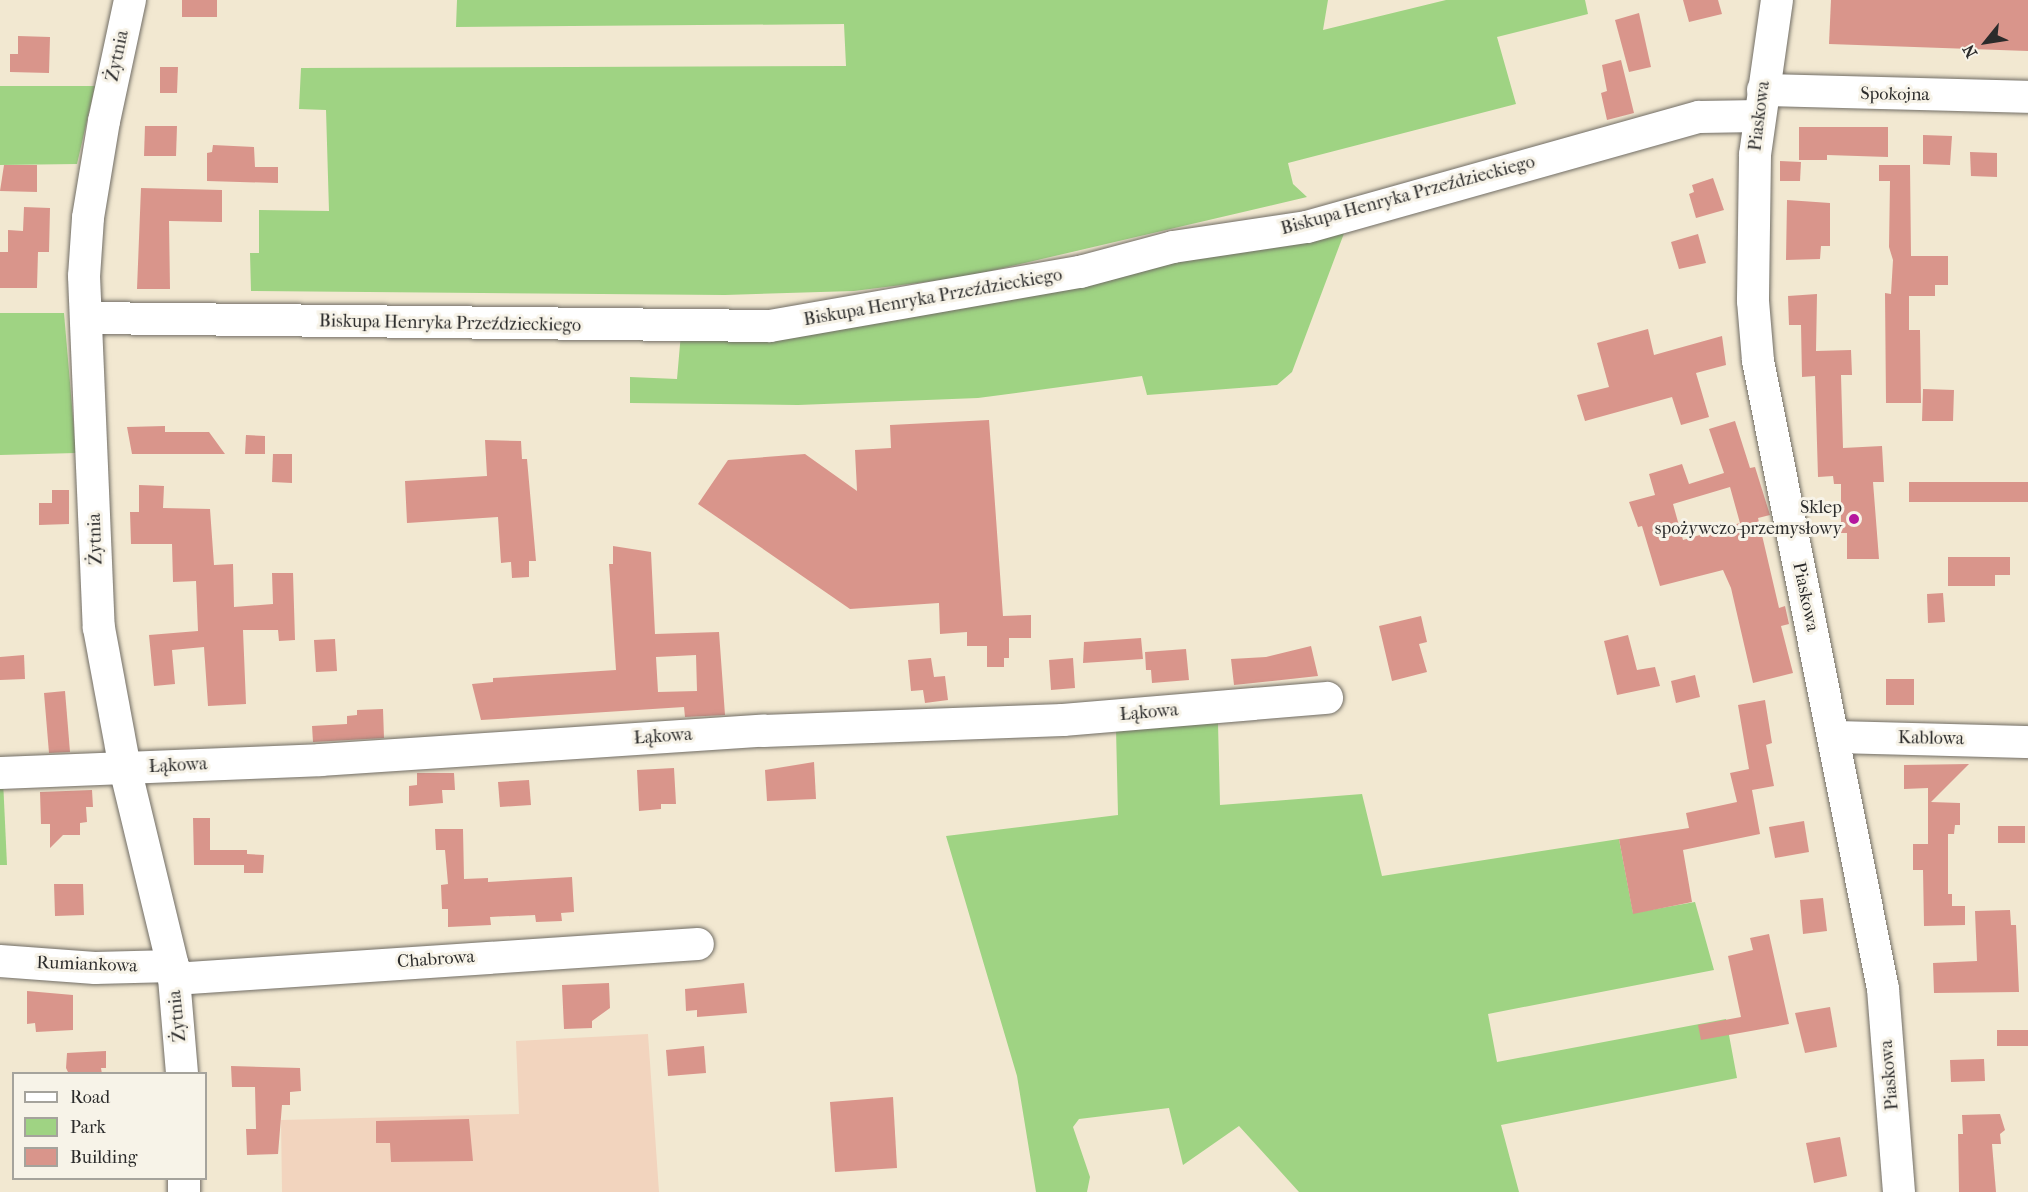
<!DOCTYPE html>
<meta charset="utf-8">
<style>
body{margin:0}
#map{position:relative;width:2028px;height:1192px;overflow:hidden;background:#f2e8d1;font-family:"IM FELL French Canon",serif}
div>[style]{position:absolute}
.built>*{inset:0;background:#f2d4be}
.green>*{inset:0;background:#9fd383}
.building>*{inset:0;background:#d9958b}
.roads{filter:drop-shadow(0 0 2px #716d65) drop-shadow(0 0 2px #716d65)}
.minor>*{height:32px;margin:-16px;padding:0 16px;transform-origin:16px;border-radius:16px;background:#fff}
.dots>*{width:16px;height:16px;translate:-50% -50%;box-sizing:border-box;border:3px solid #f7f3e8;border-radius:50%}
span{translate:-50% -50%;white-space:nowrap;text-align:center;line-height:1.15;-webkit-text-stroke:6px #f7f3e8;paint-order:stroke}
.street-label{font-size:18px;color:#2b2b2b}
.poi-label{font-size:18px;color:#2b2b2b}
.right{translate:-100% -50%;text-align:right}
.legend{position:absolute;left:12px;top:1072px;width:195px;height:108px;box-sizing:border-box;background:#f7f3e8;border:2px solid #a5a39c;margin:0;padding:8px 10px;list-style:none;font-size:18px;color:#2b2b2b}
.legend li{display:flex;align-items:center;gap:12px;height:30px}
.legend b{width:30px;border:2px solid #a5a39c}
.north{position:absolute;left:1956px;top:12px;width:60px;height:60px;-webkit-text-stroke:4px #f7f3e8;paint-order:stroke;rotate:240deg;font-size:16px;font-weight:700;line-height:24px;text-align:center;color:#2b2b2b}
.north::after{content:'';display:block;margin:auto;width:21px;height:27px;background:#2b2b2b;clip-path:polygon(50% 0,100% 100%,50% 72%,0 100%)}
</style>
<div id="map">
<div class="built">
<div style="clip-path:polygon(648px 1034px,659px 1192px,282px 1192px,281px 1120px,519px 1114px,516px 1041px)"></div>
</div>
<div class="green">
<div style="clip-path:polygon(457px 0,1328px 0,1323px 30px,1446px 0,1585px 0,1588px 14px,1497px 37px,1516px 104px,1288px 163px,1293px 184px,1307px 197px,965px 277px,854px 291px,725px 295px,251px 291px,250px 253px,259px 253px,259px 210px,329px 211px,326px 110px,299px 109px,301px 68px,846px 66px,844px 24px,456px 27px)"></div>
<div style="clip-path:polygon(0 86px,95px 86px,77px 164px,0 165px)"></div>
<div style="clip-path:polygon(1346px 228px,1292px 372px,1277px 385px,1147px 395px,1142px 376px,978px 398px,798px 405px,630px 403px,630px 377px,677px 379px,681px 333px,791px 332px,898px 320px)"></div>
<div style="clip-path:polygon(0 313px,64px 313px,76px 453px,0 455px)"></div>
<div style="clip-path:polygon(1218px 723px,1220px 805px,1362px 794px,1382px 876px,1619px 839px,1633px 913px,1695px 902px,1714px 970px,1488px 1014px,1497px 1062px,1726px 1019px,1737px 1078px,1501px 1125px,1519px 1192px,1299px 1192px,1239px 1126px,1183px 1165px,1169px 1108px,1079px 1119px,1073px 1127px,1090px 1177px,1087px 1192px,1036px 1192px,1017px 1076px,946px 836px,1118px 815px,1116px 729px)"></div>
<div style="clip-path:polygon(0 780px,3px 780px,7px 865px,0 865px)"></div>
</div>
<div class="building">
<div style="clip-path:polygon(182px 0,217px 0,217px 17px,182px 17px)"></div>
<div style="clip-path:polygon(1683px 0,1718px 0,1722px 14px,1689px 22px)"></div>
<div style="clip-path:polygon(1831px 0,2028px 0,2028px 51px,1829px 44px)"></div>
<div style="clip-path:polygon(1639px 13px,1651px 67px,1629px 72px,1615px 20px)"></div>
<div style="clip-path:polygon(18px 36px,50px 37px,49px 73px,10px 72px,10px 54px,18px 54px)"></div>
<div style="clip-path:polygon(1621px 60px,1634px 113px,1607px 120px,1601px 93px,1607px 91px,1602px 65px)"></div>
<div style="clip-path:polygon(160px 67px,178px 67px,177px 93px,160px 93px)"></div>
<div style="clip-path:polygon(145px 126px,177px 126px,176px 156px,144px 156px)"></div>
<div style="clip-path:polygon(1799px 127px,1888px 127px,1888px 157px,1827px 155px,1827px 160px,1799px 160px)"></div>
<div style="clip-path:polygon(1923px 135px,1952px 136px,1950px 165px,1923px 164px)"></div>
<div style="clip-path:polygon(213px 145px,254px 147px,255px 167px,278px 167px,278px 183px,207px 181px,207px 153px,212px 152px)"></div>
<div style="clip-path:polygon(1970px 152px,1997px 153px,1997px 177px,1971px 176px)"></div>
<div style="clip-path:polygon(1780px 161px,1801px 162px,1800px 181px,1780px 181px)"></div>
<div style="clip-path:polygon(4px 165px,37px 165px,37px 192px,0 191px)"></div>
<div style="clip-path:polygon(1879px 165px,1910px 165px,1911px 256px,1948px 256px,1948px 285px,1935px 285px,1935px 296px,1909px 296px,1909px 330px,1920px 330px,1921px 403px,1886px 403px,1885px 293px,1891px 294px,1893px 260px,1889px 247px,1890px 181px,1879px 181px)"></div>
<div style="clip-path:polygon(1713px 178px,1724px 210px,1696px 218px,1689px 194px,1694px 192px,1692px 185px)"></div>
<div style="clip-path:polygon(141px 188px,222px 190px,222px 222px,169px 221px,170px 289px,137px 289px)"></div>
<div style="clip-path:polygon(1787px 200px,1830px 203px,1830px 246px,1821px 246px,1820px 259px,1786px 260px)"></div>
<div style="clip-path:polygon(24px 207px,50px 208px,49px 252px,38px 252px,37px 288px,0 288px,0 252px,8px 252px,8px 230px,23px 231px)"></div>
<div style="clip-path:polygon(1698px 234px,1706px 263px,1679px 269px,1671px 242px)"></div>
<div style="clip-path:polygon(1817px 294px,1816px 351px,1851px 350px,1852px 375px,1841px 375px,1843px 448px,1882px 446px,1884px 482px,1873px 482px,1879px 559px,1847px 559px,1847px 533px,1841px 533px,1841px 484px,1834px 484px,1833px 476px,1818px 477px,1815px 376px,1802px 377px,1801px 325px,1789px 325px,1788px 296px)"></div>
<div style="clip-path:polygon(1648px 329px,1654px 355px,1722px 336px,1726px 365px,1696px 373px,1709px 417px,1681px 425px,1672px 397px,1585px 421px,1577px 395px,1609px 387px,1597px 343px)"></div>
<div style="clip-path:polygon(1923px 389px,1954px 390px,1953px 421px,1922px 421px)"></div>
<div style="clip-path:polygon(989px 420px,1003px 616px,1031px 615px,1031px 638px,1009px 638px,1009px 658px,1004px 658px,1004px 667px,987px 667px,987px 646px,967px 646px,967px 632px,940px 634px,939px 603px,850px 609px,698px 504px,728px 460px,805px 454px,857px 491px,855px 450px,891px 448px,890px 425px)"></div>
<div style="clip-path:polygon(evenodd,1735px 421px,1750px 468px,1755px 467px,1770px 515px,1758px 518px,1779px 608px,1785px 606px,1789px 624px,1781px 626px,1793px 673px,1753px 683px,1731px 588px,1723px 570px,1660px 586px,1642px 526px,1638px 527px,1629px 502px,1655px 495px,1649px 474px,1682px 464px,1689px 484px,1724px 473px,1709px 429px,1735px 421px,1730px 487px,1740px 523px,1683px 540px,1673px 504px,1730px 487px)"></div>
<div style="clip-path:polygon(165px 426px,165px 432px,209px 432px,225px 454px,132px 454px,127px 427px)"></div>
<div style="clip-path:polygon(246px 435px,265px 436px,265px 454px,245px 454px)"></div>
<div style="clip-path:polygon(485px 440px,521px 441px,522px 459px,527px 459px,536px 561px,529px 561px,529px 577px,512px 578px,511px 562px,501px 563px,498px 517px,407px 523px,405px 481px,487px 476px)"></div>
<div style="clip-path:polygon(273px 454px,292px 454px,292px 483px,272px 482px)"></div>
<div style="clip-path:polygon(1909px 482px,2028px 482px,2028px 502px,1909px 502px)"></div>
<div style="clip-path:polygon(139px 485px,164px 486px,163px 508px,210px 509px,214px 565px,233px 564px,234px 607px,273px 604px,272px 573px,293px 573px,295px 640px,279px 641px,278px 630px,243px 630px,246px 704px,208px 706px,204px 647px,172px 650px,175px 684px,154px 686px,149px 635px,198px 631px,196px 581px,173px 582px,172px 544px,131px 544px,130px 512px,139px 512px)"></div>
<div style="clip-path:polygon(52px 490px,69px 490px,69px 524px,39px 525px,39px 503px,52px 503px)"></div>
<div style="clip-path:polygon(evenodd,613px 546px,651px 552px,655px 634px,719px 632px,725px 715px,685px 717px,684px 707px,481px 720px,472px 684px,493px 682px,493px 678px,616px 670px,609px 564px,613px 564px,613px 546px,696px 655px,697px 691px,658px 692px,656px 657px,696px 655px)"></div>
<div style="clip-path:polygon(1948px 557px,2010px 557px,2010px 575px,1995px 575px,1995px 586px,1948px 586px)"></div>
<div style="clip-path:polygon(1943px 593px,1945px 622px,1928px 623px,1927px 594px)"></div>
<div style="clip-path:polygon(1421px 616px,1427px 642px,1419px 644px,1427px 672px,1392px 681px,1379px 626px)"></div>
<div style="clip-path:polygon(1628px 635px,1637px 670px,1655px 667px,1660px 686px,1617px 695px,1604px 641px)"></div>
<div style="clip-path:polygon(1141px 638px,1143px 659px,1083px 663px,1084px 642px)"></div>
<div style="clip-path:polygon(335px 639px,337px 671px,316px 672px,314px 640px)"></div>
<div style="clip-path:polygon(1311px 646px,1318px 676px,1234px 685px,1231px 659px,1266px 657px)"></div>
<div style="clip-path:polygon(1186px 649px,1189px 680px,1152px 683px,1151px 670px,1146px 670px,1145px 652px)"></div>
<div style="clip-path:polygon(24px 655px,25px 679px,0 680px,0 657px)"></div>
<div style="clip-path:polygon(931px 658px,934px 677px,945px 676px,948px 700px,925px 703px,923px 690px,911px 691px,908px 660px)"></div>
<div style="clip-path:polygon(1073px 658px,1075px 688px,1051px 690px,1049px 660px)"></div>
<div style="clip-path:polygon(1695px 675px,1700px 697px,1676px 703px,1671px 681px)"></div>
<div style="clip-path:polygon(1886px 679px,1914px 679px,1914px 705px,1886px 705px)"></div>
<div style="clip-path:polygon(65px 691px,70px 752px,49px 753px,44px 693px)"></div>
<div style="clip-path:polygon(1765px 700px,1772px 743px,1766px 745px,1774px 786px,1752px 790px,1760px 834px,1683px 850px,1692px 902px,1633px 914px,1619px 839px,1689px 828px,1686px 813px,1737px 802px,1730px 773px,1749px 769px,1738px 705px)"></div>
<div style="clip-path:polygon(383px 709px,384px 738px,313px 742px,312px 726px,347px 724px,347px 716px,357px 715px,357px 710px)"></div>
<div style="clip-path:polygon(814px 762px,816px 799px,767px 801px,765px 770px)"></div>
<div style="clip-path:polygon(1969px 764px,1931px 802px,1960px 803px,1960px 825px,1955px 825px,1954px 834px,1948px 834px,1948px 894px,1952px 894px,1952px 906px,1965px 906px,1965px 925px,1924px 926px,1923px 870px,1913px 870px,1913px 844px,1928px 844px,1928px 788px,1904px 789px,1904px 765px)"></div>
<div style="clip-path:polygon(674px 768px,676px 804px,661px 804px,661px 809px,639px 811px,637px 770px)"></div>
<div style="clip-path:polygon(417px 773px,454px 773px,455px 790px,442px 790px,443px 803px,409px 806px,409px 786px,417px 785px)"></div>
<div style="clip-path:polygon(529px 780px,531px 805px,500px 807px,498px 782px)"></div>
<div style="clip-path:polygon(92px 790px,93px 807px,86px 807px,87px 822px,80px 823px,80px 835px,63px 835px,50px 848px,50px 824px,41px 824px,40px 792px)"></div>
<div style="clip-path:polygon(193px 818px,210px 818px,210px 850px,247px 850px,247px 854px,264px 855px,263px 873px,244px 873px,244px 865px,194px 865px)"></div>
<div style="clip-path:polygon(1804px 821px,1809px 852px,1775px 858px,1769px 827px)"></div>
<div style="clip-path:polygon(1998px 826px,2025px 826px,2025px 843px,1998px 843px)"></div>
<div style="clip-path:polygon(435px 829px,463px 829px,464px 879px,488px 878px,488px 882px,572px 877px,574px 912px,561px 913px,562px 921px,536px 922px,535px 915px,490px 917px,491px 925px,448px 927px,448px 909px,442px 909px,441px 885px,448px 884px,445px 850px,436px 850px)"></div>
<div style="clip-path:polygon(54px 884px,83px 884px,84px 915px,55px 916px)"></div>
<div style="clip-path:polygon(1823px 898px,1827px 931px,1803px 934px,1800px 900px)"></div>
<div style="clip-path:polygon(2010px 910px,2011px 925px,2016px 925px,2019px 992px,1934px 993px,1933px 963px,1977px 961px,1975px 911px)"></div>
<div style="clip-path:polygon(1769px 934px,1789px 1024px,1701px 1040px,1698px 1025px,1741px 1017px,1728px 956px,1753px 950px,1750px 938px)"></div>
<div style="clip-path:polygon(609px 983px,610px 1008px,592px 1021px,592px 1028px,564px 1029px,562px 985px)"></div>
<div style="clip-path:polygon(744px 983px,747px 1013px,697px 1017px,697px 1010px,686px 1011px,685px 989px)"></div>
<div style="clip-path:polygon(27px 991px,73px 995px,73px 1030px,36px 1032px,35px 1023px,27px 1024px)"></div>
<div style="clip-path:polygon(1830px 1007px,1837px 1047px,1805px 1053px,1795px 1013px)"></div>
<div style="clip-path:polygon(1997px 1030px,2028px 1030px,2028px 1046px,1997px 1046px)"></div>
<div style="clip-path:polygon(704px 1046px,706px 1073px,668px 1076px,666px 1050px)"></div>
<div style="clip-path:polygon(106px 1051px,106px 1068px,101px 1068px,102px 1074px,69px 1074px,66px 1068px,67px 1053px)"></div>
<div style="clip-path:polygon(1984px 1059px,1985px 1081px,1951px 1082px,1950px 1060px)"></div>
<div style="clip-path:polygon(231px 1066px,300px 1068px,301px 1091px,290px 1092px,290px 1105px,282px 1105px,278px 1154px,247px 1155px,246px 1129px,256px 1129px,255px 1087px,232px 1087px)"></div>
<div style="clip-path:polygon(893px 1097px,897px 1168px,835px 1172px,830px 1102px)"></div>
<div style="clip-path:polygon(2000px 1114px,2005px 1130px,2000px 1134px,2001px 1144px,1992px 1144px,1996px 1192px,1959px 1192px,1958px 1134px,1963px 1134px,1962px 1115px)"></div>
<div style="clip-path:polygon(469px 1119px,473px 1161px,391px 1162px,390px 1143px,376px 1143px,376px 1121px)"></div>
<div style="clip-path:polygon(1840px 1137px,1847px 1176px,1814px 1183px,1806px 1143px)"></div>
</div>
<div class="roads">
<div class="minor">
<div style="left:130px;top:0;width:124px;rotate:102.1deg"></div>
<div style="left:104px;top:121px;width:98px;rotate:99.4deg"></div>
<div style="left:88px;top:218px;width:58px;rotate:93.9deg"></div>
<div style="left:84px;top:276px;width:352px;rotate:87.6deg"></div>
<div style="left:99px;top:628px;width:142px;rotate:79.5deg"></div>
<div style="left:125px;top:768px;width:204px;rotate:76.4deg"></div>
<div style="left:173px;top:966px;width:108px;rotate:85.2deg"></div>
<div style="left:1777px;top:0;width:157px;rotate:98.1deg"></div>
<div style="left:1755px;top:155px;width:146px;rotate:90.8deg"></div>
<div style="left:1753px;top:301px;width:60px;rotate:85.2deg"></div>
<div style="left:1758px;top:361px;width:640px;rotate:78.74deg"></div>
<div style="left:1883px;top:989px;width:204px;rotate:85.5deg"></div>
<div style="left:1763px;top:90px;width:265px;rotate:1.5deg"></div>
<div style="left:87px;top:318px;width:683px;rotate:0.67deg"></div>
<div style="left:770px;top:326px;width:315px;rotate:-9.9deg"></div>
<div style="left:1080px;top:272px;width:96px;rotate:-15deg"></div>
<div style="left:1173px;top:247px;width:135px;rotate:-8.5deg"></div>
<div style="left:1307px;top:227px;width:407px;rotate:-15.7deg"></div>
<div style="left:1699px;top:117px;width:61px;rotate:-0.9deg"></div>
<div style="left:1834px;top:737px;width:194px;rotate:1.5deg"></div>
<div style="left:0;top:773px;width:321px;rotate:-2.3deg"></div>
<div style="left:321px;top:760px;width:443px;rotate:-3.8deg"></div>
<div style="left:763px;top:731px;width:300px;rotate:-2.1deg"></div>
<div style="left:1063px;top:720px;width:265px;rotate:-4.8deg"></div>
<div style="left:0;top:961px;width:95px;rotate:4.2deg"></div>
<div style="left:95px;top:968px;width:78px;rotate:-1.5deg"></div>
<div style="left:174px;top:979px;width:525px;rotate:-3.82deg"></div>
<div style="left:184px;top:1178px;width:14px;rotate:90deg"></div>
</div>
</div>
<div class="dots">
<div style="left:1854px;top:519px;background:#b5179e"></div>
</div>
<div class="street-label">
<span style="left:118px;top:56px;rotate:-78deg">Żytnia</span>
<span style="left:1895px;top:95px;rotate:1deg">Spokojna</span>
<span style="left:1760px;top:116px;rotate:-83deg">Piaskowa</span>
<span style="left:1408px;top:196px;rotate:-15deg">Biskupa Henryka Przeździeckiego</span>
<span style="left:933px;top:298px;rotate:-10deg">Biskupa Henryka Przeździeckiego</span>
<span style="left:450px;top:324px;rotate:1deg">Biskupa Henryka Przeździeckiego</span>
<span style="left:96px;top:539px;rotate:-92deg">Żytnia</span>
<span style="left:1805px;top:597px;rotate:78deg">Piaskowa</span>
<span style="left:1149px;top:713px;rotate:-5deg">Łąkowa</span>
<span style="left:663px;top:737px;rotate:-4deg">Łąkowa</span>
<span style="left:1931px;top:739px;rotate:1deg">Kablowa</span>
<span style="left:178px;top:766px;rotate:-3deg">Łąkowa</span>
<span style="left:436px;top:960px;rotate:-4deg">Chabrowa</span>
<span style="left:87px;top:965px;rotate:2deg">Rumiankowa</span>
<span style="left:178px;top:1016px;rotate:-96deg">Żytnia</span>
<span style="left:1890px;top:1075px;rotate:-95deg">Piaskowa</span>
</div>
<div class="poi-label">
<span class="right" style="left:1842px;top:519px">Sklep<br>spożywczo-przemysłowy</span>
</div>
<ul class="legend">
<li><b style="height:8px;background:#fff"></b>Road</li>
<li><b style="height:16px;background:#9fd383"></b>Park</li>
<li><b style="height:16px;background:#d9958b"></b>Building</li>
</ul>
<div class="north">N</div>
</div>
